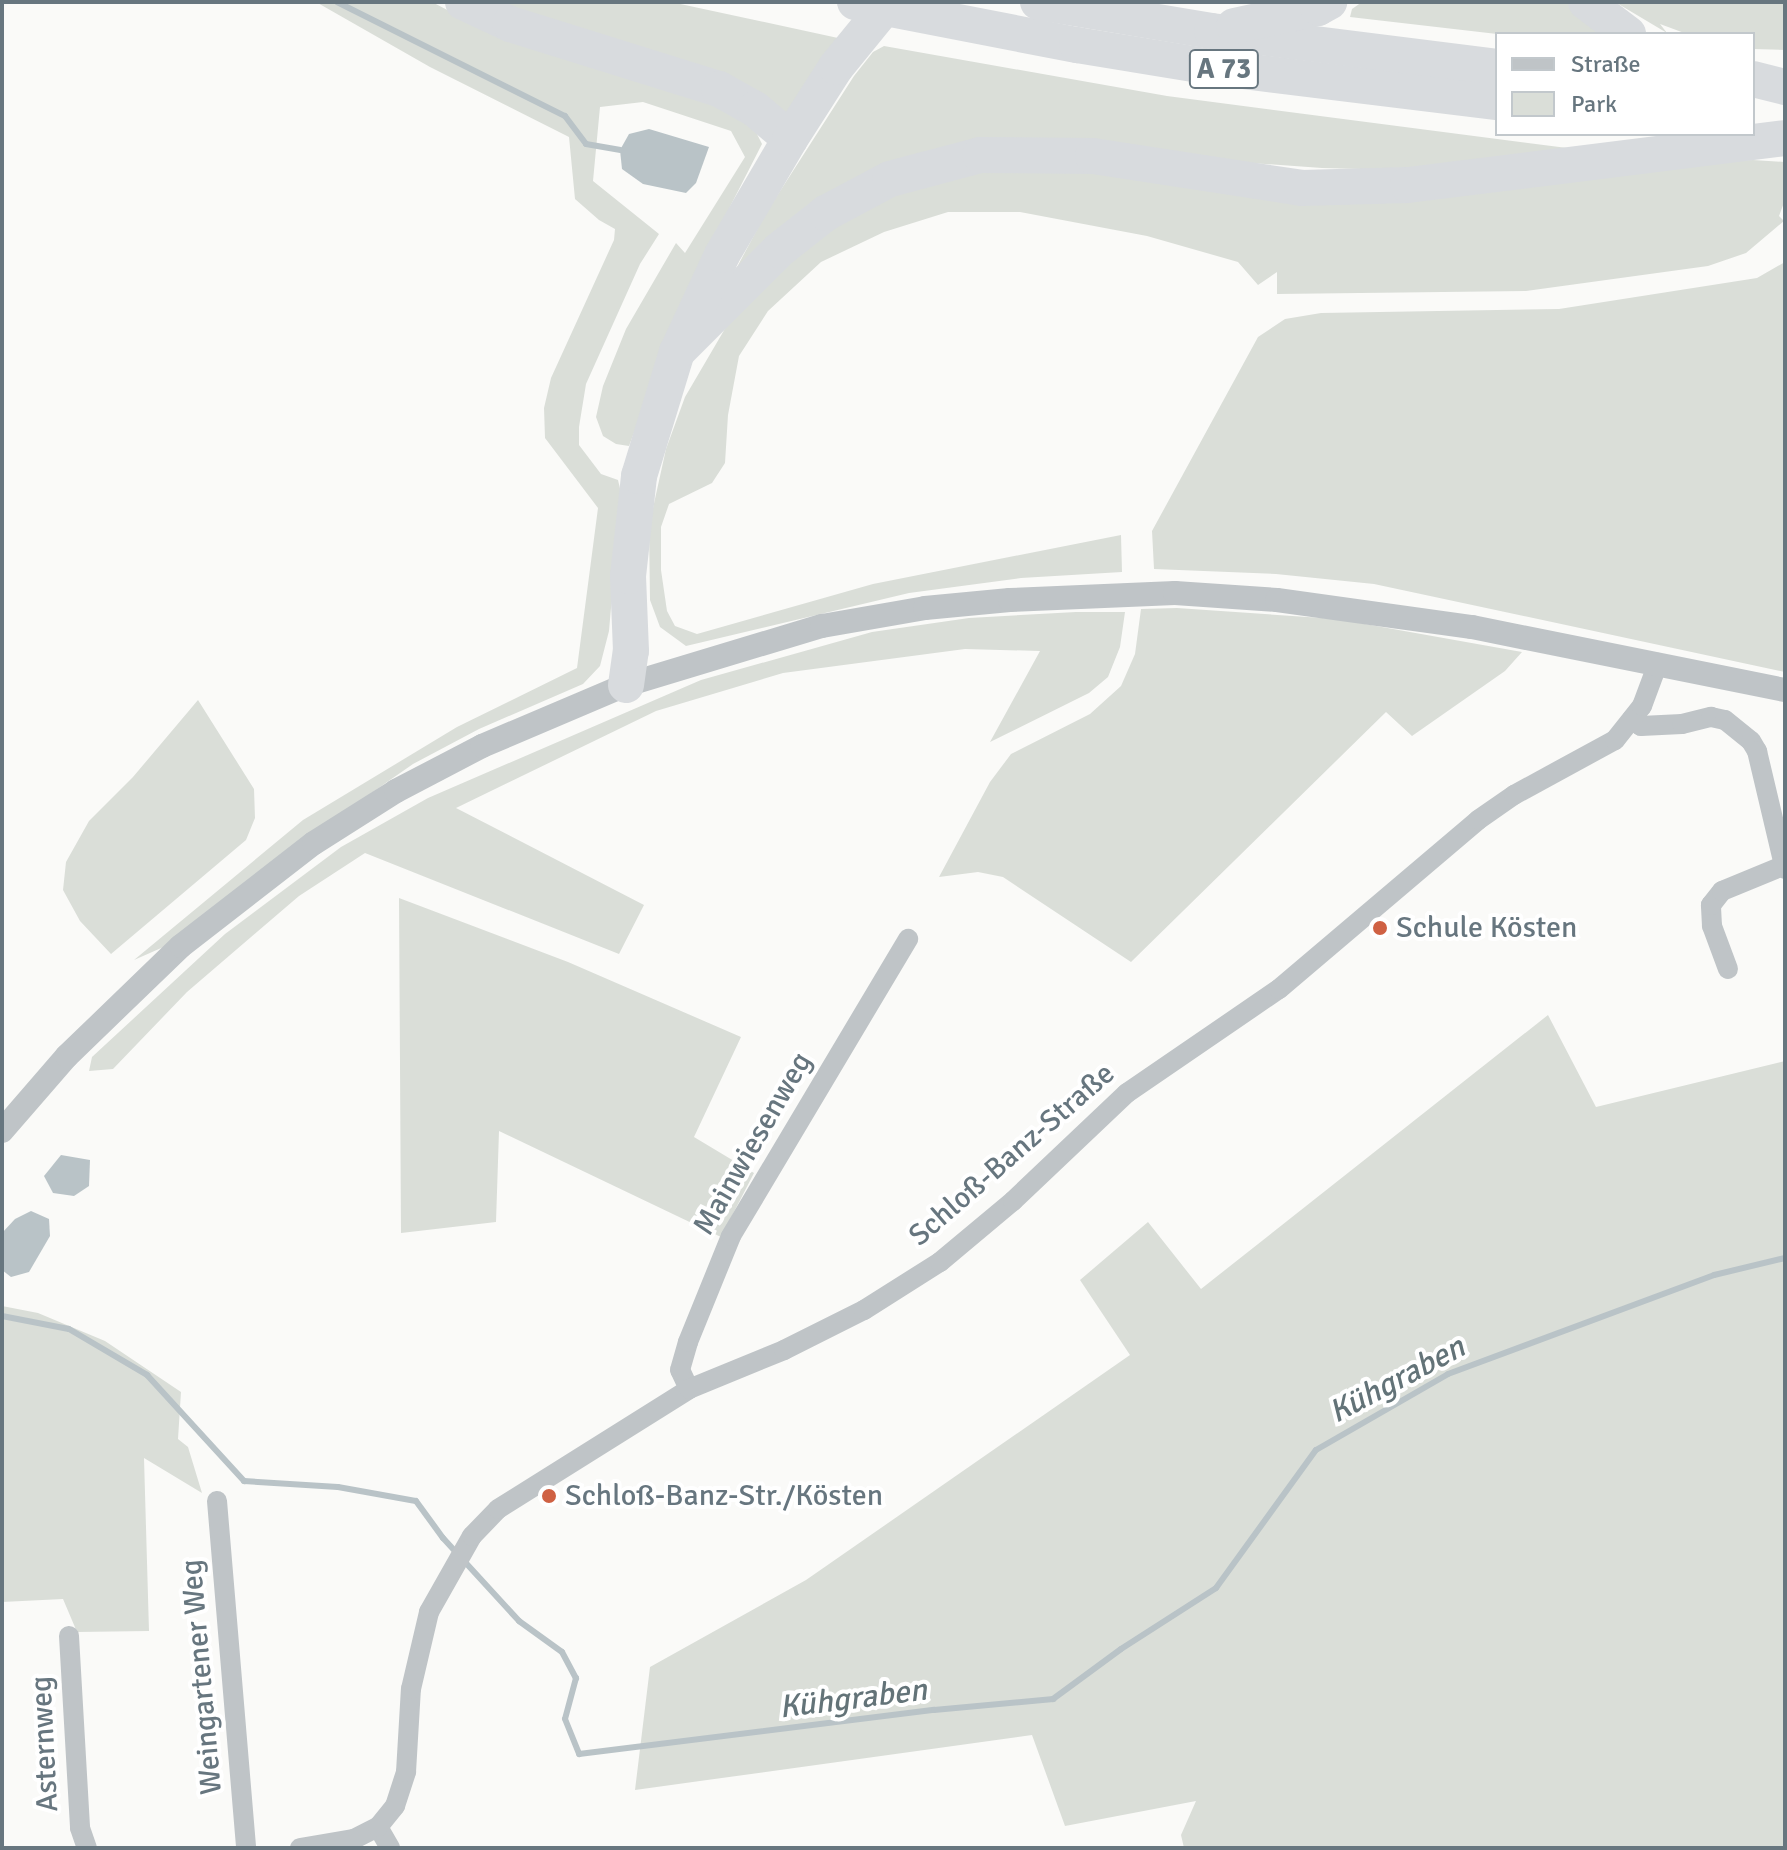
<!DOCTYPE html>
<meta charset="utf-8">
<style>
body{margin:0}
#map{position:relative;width:1787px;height:1850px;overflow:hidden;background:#fafaf8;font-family:Signika,sans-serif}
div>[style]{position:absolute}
.green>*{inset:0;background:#daded8}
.water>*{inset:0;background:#b9c3c7}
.stream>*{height:6px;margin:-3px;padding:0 3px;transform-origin:3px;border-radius:3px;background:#b9c3c7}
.minor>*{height:20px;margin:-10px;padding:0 10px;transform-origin:10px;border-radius:10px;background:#bfc4c7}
.tertiary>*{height:24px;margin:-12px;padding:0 12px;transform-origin:12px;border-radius:12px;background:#bfc4c7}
.motorway>*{height:36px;margin:-18px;padding:0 18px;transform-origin:18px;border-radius:18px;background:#d8dbde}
.dots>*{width:22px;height:22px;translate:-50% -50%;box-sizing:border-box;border:4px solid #fff;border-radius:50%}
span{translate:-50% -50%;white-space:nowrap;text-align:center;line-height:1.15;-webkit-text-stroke:8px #fff;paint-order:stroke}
.shield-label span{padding:2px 6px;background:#fff;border:2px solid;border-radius:6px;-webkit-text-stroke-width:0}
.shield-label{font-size:28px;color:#67767f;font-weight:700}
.poi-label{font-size:30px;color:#67767f}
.left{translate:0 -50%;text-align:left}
.street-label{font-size:30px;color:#67767f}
.water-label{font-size:32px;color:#637378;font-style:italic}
.frame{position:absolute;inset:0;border:4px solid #67767f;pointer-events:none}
.legend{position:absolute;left:1495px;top:32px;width:260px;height:104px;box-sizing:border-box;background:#fff;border:2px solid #c2c8cc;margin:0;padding:10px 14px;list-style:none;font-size:24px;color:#67767f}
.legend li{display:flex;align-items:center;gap:16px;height:40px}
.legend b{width:40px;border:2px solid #c2c8cc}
</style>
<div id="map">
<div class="green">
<div style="clip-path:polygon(316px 2px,432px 2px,478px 26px,706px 101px,754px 128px,762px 144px,686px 293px,629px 446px,616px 444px,603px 436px,596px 417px,603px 386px,626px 329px,676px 243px,685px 253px,745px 157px,731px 131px,643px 102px,600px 107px,593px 181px,659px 234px,640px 264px,586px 384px,579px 427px,579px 445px,601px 474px,618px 480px,621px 493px,609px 631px,600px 666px,583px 684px,479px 729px,413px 764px,324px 826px,168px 945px,134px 960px,303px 820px,457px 727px,577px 668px,598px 508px,545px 438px,544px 408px,551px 378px,614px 240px,615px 229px,599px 220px,575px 199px,569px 137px,430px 67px)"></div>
<div style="clip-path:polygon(492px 2px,671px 2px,838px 38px,786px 116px)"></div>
<div style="clip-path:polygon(1362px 2px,1567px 2px,1604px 34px,1497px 34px,1350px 17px,1352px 9px)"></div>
<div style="clip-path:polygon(1615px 2px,1785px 2px,1785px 50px,1753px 49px,1753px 34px,1687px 34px,1660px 24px,1667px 33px)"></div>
<div style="clip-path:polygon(884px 46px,1167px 96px,1575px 149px,1400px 170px,1322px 168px,987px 144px,736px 269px,766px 213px,854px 76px,873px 52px)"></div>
<div style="clip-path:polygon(1753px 160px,1785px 162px,1785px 200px,1779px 216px,1784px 221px,1746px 253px,1708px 266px,1526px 291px,1277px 294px,1277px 272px,1258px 285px,1238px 262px,1147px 236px,1020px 212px,948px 212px,884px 232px,821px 262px,768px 311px,739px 356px,728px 415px,725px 463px,712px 483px,669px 504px,661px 527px,661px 570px,667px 611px,675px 626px,697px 634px,873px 584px,1121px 535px,1122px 572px,1021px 578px,909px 593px,686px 646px,660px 627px,650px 600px,649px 526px,666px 449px,685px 397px,726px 327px,775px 272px,829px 230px,884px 200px,934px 179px,995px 166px,1162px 175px)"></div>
<div style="clip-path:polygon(1785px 262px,1785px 672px,1374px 584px,1276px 574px,1154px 569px,1152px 531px,1258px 337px,1285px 319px,1321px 313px,1559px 309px,1757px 278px)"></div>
<div style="clip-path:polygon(1177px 608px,1337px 619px,1522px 652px,1505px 671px,1412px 736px,1386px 712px,1131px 962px,1003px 877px,978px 872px,939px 877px,990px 782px,1011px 754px,1090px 714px,1121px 686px,1135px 654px,1141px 609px)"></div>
<div style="clip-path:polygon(1076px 612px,1125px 612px,1120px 647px,1108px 677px,1089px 693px,990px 742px,1040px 651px,965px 649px,783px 673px,656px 711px,456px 808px,644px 905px,619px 954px,365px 853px,299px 896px,187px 992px,113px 1069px,89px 1071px,92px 1057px,225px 934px,341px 847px,428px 798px,701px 680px,872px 632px,969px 618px)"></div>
<div style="clip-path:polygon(198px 700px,254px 789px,255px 818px,246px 840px,111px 954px,80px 921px,63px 890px,66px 862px,89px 821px,133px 777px)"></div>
<div style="clip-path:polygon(399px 898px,568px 962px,741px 1037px,694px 1137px,754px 1173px,721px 1237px,499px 1131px,496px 1222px,401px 1233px)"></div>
<div style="clip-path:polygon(1548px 1015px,1596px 1107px,1785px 1061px,1785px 1848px,1184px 1848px,1181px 1835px,1196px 1801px,1065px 1826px,1032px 1735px,635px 1790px,650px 1667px,806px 1580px,1130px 1355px,1080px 1280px,1148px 1222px,1201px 1289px)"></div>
<div style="clip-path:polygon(2px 1306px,38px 1313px,105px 1341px,181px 1392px,178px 1439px,188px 1447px,202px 1493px,144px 1458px,149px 1631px,77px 1632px,63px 1599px,2px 1602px)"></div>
</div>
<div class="water">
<div style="clip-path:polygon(649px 129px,709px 147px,696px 183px,686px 193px,643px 184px,622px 169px,620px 150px,629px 134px)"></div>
<div style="clip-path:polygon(61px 1155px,90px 1160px,89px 1186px,74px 1196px,53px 1193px,44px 1176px)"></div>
<div style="clip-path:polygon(31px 1211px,49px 1219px,50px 1236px,29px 1272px,11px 1277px,2px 1270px,2px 1233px,15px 1219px)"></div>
</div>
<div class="stream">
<div style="left:337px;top:2px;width:255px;rotate:26.6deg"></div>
<div style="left:565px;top:116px;width:35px;rotate:53deg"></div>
<div style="left:586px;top:144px;width:35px;rotate:10deg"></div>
<div style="left:2px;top:1316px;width:68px;rotate:11deg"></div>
<div style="left:69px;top:1329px;width:91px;rotate:30.5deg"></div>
<div style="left:147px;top:1375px;width:144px;rotate:47.5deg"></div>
<div style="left:244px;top:1481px;width:94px;rotate:3.7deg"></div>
<div style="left:338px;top:1487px;width:79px;rotate:10.2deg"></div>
<div style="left:416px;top:1501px;width:46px;rotate:53.9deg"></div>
<div style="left:443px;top:1538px;width:113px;rotate:47.5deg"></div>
<div style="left:519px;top:1621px;width:53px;rotate:35.8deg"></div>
<div style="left:562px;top:1652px;width:30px;rotate:62deg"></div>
<div style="left:576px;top:1678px;width:42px;rotate:105deg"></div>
<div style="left:565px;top:1719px;width:38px;rotate:68deg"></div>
<div style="left:579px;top:1754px;width:358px;rotate:-7.1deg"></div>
<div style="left:934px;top:1710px;width:120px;rotate:-5.3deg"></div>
<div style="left:1053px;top:1699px;width:84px;rotate:-36.3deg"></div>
<div style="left:1121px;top:1649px;width:113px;rotate:-32.7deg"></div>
<div style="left:1216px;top:1588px;width:170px;rotate:-54.1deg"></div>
<div style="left:1316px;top:1450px;width:152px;rotate:-29.9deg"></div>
<div style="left:1448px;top:1374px;width:284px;rotate:-20.4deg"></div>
<div style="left:1714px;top:1275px;width:73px;rotate:-13.5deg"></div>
</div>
<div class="minor">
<div style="left:1632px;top:719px;width:11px;rotate:38deg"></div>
<div style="left:1641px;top:726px;width:41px;rotate:-2.8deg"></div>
<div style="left:1682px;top:724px;width:30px;rotate:-14deg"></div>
<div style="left:1711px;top:717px;width:14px;rotate:12deg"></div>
<div style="left:1725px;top:720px;width:33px;rotate:39deg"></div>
<div style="left:1751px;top:741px;width:12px;rotate:59deg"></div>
<div style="left:1757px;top:751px;width:121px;rotate:76.7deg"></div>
<div style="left:1728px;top:969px;width:46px;rotate:-110.4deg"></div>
<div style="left:1712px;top:926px;width:21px;rotate:-93deg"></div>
<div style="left:1711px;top:905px;width:18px;rotate:-52deg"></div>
<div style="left:1722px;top:891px;width:68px;rotate:-22.4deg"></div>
<div style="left:689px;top:1389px;width:21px;rotate:-115deg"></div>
<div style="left:680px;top:1370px;width:29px;rotate:-74deg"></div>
<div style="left:688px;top:1342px;width:114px;rotate:-67.9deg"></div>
<div style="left:731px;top:1236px;width:346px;rotate:-59.2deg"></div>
<div style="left:217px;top:1501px;width:348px;rotate:85.2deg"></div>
<div style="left:69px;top:1636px;width:192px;rotate:86.7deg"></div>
<div style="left:80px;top:1828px;width:21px;rotate:71deg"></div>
<div style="left:378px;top:1827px;width:24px;rotate:60deg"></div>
<div style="left:300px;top:1848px;width:55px;rotate:-9.5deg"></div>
<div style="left:354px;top:1839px;width:27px;rotate:-27deg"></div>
<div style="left:378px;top:1827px;width:27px;rotate:-51deg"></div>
<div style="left:395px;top:1806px;width:36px;rotate:-72deg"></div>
<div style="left:406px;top:1772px;width:83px;rotate:-86.6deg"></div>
<div style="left:411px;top:1689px;width:79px;rotate:-76.8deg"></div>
<div style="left:429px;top:1612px;width:87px;rotate:-60.5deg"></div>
<div style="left:472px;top:1536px;width:37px;rotate:-46deg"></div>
<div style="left:498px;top:1509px;width:226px;rotate:-32.1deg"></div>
<div style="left:689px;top:1389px;width:103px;rotate:-22.3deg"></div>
<div style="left:784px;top:1350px;width:89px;rotate:-26.6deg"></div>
<div style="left:864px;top:1310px;width:90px;rotate:-32.3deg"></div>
<div style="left:940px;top:1262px;width:95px;rotate:-39.9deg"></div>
<div style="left:1013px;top:1201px;width:157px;rotate:-43.5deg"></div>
<div style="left:1127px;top:1093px;width:184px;rotate:-34.4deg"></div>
<div style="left:1279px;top:989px;width:261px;rotate:-40.3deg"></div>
<div style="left:1478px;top:820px;width:44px;rotate:-34.8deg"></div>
<div style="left:1514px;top:795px;width:115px;rotate:-28.6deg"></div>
<div style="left:1615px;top:740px;width:43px;rotate:-51.5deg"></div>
<div style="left:1642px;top:706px;width:46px;rotate:-69.6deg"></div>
</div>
<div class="tertiary">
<div style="left:2px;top:1131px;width:99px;rotate:-49.1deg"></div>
<div style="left:67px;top:1056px;width:158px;rotate:-44deg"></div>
<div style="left:181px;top:946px;width:168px;rotate:-37.8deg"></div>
<div style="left:314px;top:843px;width:97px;rotate:-32.4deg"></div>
<div style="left:396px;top:791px;width:97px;rotate:-27.6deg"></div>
<div style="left:482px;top:746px;width:156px;rotate:-23deg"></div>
<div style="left:626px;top:685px;width:205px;rotate:-16.8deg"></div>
<div style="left:822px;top:626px;width:105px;rotate:-9.9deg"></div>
<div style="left:925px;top:608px;width:85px;rotate:-5.4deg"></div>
<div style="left:1010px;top:600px;width:165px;rotate:-2.4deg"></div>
<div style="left:1175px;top:593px;width:102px;rotate:3.9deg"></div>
<div style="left:1277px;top:600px;width:197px;rotate:7.9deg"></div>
<div style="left:1472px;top:627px;width:319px;rotate:11.4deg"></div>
</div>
<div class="motorway">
<div style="left:463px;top:2px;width:52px;rotate:25.1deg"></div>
<div style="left:510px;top:24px;width:219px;rotate:17.3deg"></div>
<div style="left:719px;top:89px;width:41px;rotate:29.1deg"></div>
<div style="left:755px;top:109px;width:46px;rotate:40.6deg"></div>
<div style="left:855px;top:2px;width:226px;rotate:11deg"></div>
<div style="left:1077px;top:45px;width:136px;rotate:9.3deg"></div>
<div style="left:1211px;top:67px;width:288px;rotate:7deg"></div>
<div style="left:1038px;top:2px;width:176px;rotate:9.5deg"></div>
<div style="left:1212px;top:31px;width:287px;rotate:7.2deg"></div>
<div style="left:1586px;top:2px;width:53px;rotate:37.3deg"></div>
<div style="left:1234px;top:26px;width:86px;rotate:-12.1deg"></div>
<div style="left:1318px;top:8px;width:13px;rotate:-29deg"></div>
<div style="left:1753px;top:79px;width:33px;rotate:14deg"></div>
<div style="left:677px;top:352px;width:144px;rotate:-45deg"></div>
<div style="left:779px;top:250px;width:60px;rotate:-38.2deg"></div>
<div style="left:826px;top:213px;width:72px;rotate:-28deg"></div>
<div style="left:890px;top:179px;width:93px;rotate:-14.9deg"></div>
<div style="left:980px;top:155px;width:113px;rotate:0.5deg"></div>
<div style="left:1093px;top:156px;width:211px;rotate:8.7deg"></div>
<div style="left:1302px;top:188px;width:106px;rotate:-1.6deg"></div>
<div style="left:1408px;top:185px;width:380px;rotate:-7.1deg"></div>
<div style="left:626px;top:685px;width:34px;rotate:-82deg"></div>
<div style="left:631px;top:651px;width:75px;rotate:-92.3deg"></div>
<div style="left:628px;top:576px;width:101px;rotate:-83.7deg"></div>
<div style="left:639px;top:476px;width:130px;rotate:-73deg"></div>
<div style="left:677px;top:352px;width:107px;rotate:-65.1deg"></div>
<div style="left:722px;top:255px;width:134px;rotate:-59.6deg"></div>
<div style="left:790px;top:139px;width:85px;rotate:-57.4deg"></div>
<div style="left:836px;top:67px;width:84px;rotate:-50.8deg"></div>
</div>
<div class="dots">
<div style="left:1380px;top:928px;background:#cf6143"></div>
<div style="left:549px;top:1496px;background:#cf6143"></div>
</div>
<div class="shield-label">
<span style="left:1224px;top:69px">A 73</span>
</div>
<div class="poi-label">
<span class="left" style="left:1396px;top:928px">Schule Kösten</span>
<span class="left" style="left:565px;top:1496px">Schloß-Banz-Str./Kösten</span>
</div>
<div class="street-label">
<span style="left:753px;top:1144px;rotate:-60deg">Mainwiesenweg</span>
<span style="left:1012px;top:1155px;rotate:-41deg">Schloß-Banz-Straße</span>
<span style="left:202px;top:1677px;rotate:-95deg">Weingartener Weg</span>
<span style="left:45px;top:1744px;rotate:-93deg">Asternweg</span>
</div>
<div class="water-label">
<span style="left:1397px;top:1380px;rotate:-28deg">Kühgraben</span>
<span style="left:853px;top:1699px;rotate:-7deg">Kühgraben</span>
</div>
<div class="frame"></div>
<ul class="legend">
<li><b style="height:10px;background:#bfc4c7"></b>Straße</li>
<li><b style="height:22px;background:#daded8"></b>Park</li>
</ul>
</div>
